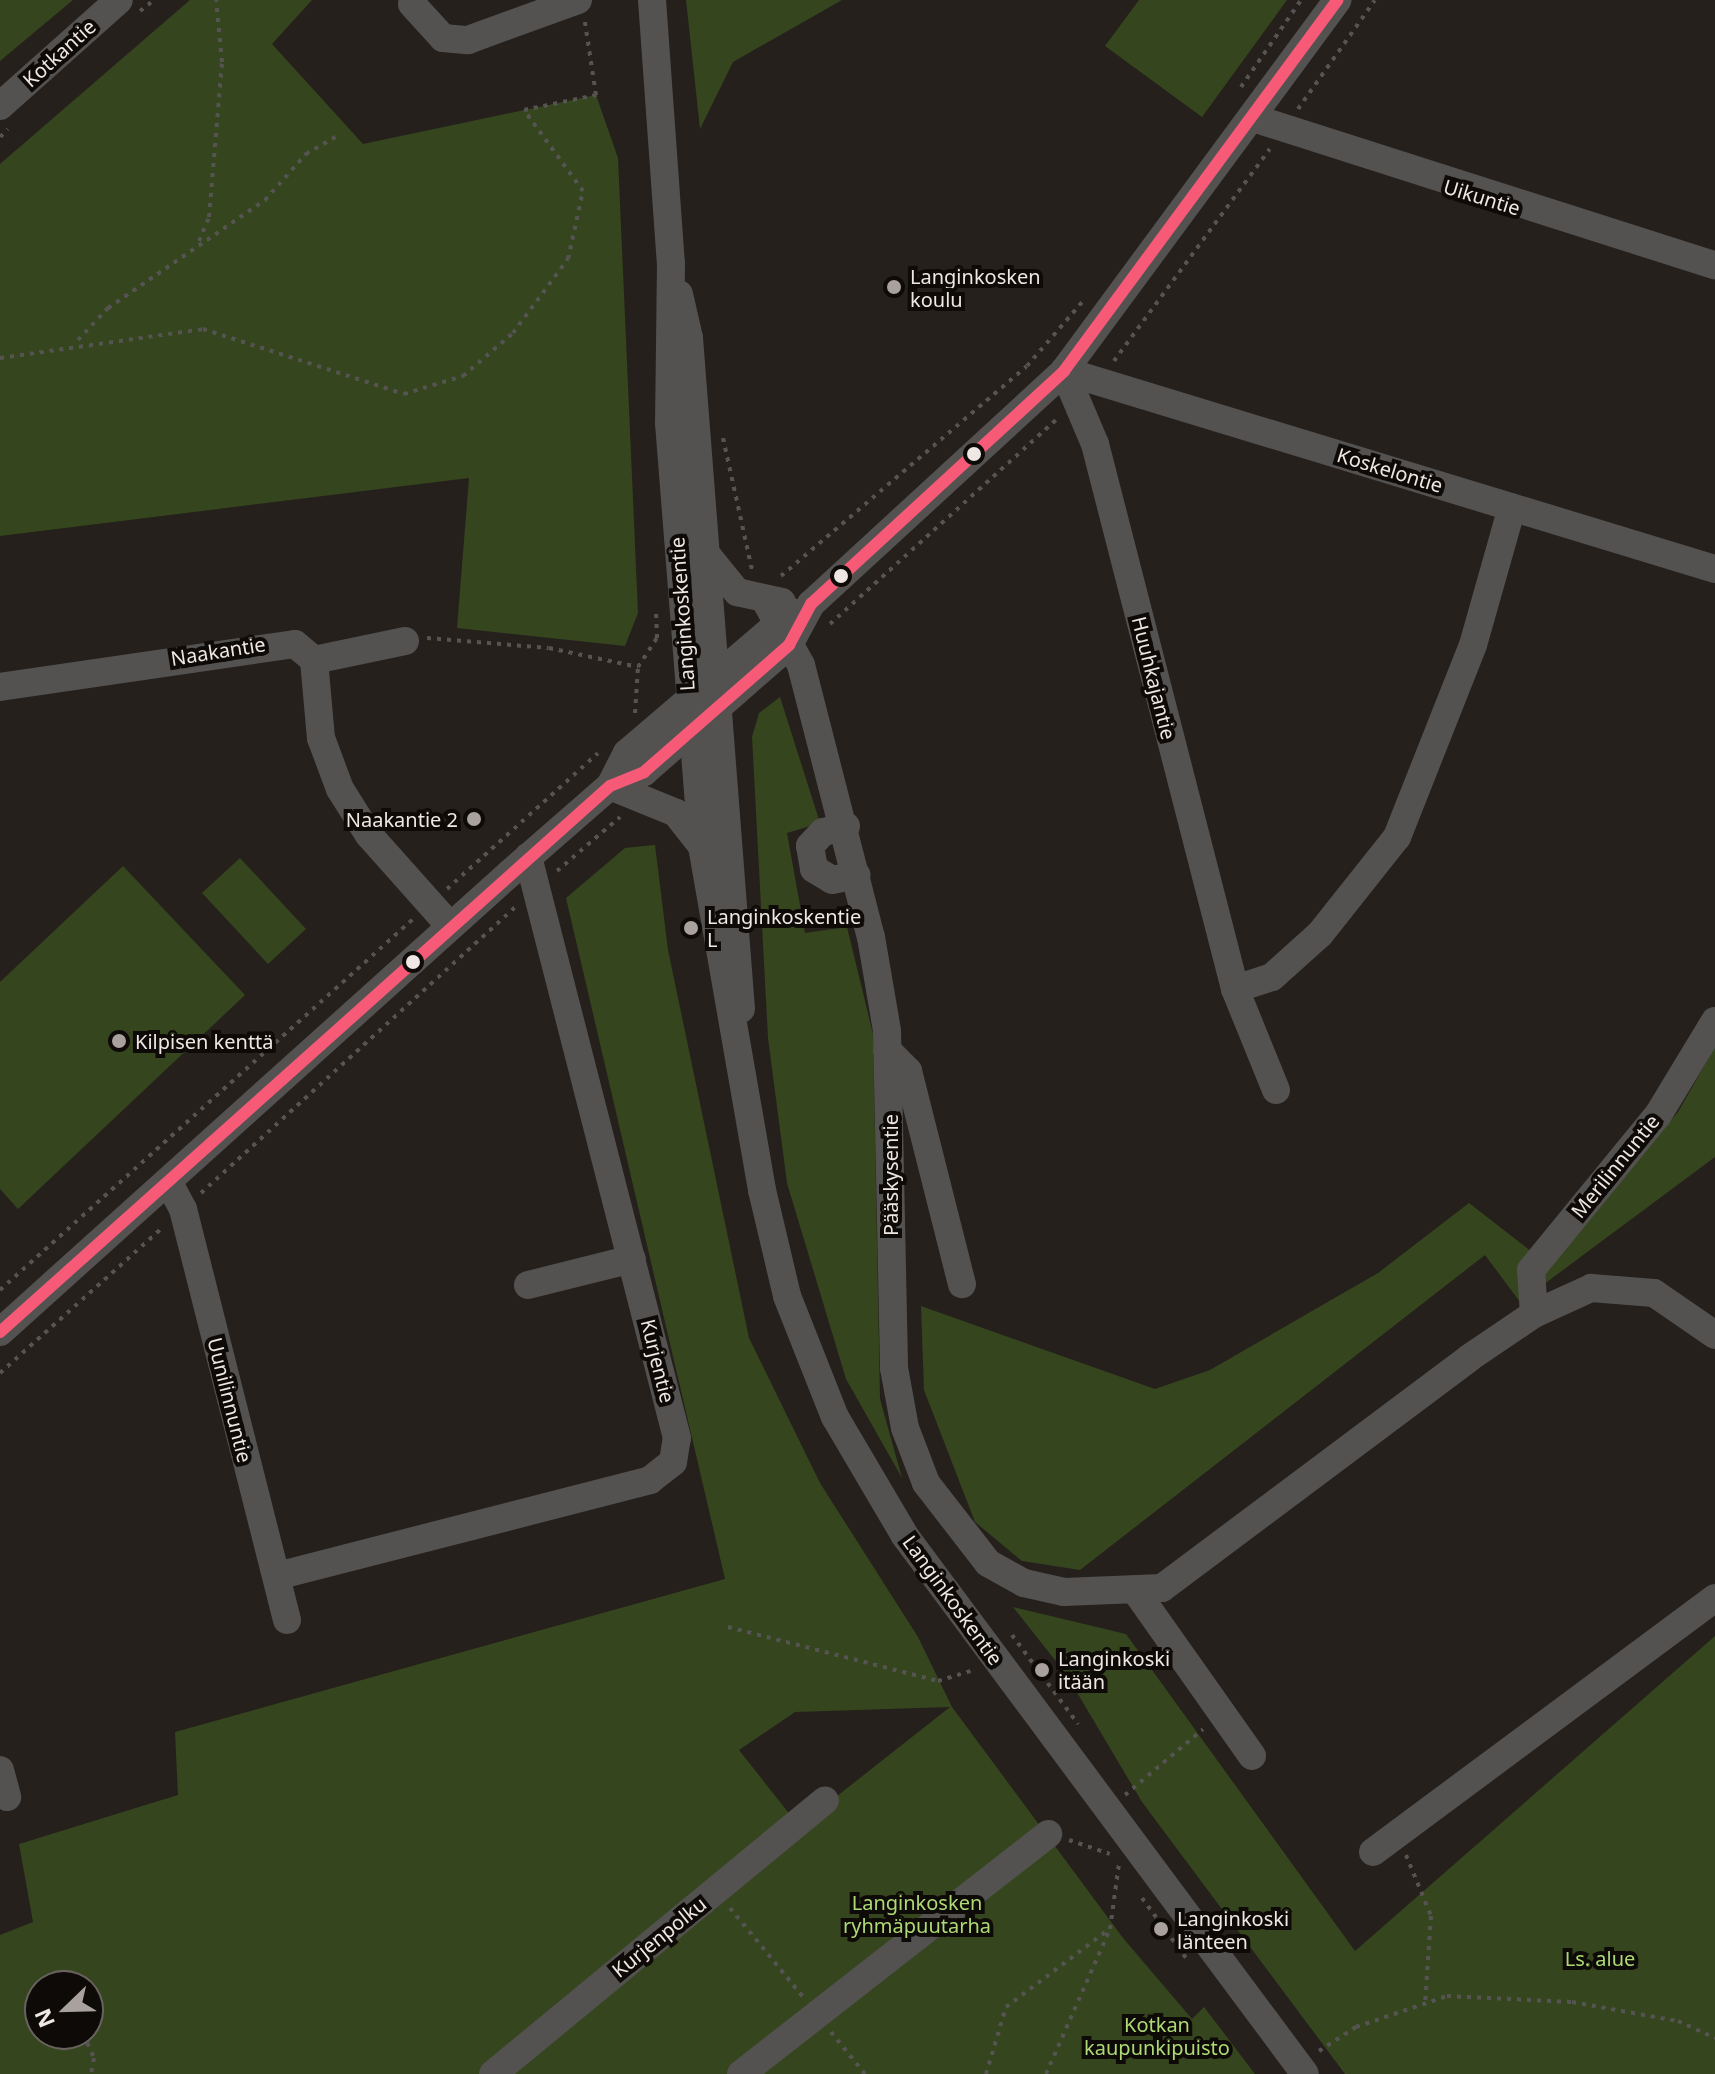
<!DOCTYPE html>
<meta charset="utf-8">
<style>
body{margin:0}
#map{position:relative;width:1715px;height:2074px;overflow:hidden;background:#25201c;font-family:"Noto Sans",sans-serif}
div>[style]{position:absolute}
.green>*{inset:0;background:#35451e}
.path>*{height:4px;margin-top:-2px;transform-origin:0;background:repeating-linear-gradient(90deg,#565452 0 4px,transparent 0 10px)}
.minor>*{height:28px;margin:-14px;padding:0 14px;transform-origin:14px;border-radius:14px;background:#545251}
.bus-1>*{height:12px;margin:-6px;padding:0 6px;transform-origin:6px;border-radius:6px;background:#f75a77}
.dots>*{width:22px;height:22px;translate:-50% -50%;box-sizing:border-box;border:4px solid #0e0a07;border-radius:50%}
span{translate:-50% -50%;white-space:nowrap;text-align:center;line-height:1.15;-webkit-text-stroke:8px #0e0a07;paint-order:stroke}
.street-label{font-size:20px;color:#eee7e3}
.poi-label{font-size:20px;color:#eee7e3}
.left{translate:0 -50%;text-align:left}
.right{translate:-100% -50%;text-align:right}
.park-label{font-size:20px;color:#aeda75}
.north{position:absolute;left:24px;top:1970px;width:80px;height:80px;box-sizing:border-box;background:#0e0a07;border:2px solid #68625f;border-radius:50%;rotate:247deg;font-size:22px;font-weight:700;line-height:32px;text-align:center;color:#eee7e3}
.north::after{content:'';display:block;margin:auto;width:28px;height:36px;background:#a8a19d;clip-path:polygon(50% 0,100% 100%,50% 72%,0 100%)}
</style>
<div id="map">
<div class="green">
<div style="clip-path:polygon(0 0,73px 0,0 61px)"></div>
<div style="clip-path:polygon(190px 0,312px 0,272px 44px,363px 144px,596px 95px,618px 158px,638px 613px,625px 646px,457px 628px,469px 478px,0 536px,0 164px)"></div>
<div style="clip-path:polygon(686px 0,842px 0,733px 62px,700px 129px)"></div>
<div style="clip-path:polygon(1139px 0,1287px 0,1202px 117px,1105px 46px)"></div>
<div style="clip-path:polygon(780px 697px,820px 823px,787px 833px,805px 933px,847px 927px,873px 1034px,880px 1399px,902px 1478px,846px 1379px,787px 1183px,768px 1038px,752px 737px,759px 713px)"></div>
<div style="clip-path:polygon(evenodd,655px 845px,668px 950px,749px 1338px,820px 1483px,918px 1637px,952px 1707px,1123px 1938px,1192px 2019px,1204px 2007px,1255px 2074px,0 2074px,0 1935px,33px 1922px,19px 1844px,178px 1795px,175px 1732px,725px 1579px,566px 898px,625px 848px,655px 845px,950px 1707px,799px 1826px,739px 1750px,795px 1712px,950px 1707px,655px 845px,40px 1986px,88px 1986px,88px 2034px,40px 2034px,40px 1986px)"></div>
<div style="clip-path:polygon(240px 858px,306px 929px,268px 964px,202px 893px)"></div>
<div style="clip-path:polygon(123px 866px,245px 995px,18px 1209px,0 1189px,0 982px)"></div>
<div style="clip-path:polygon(1715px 1047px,1715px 1157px,1520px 1302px,1485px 1255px,1080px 1570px,1022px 1561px,975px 1522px,924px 1390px,921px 1306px,1155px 1389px,1210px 1370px,1378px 1273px,1469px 1203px,1550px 1266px,1678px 1112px)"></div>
<div style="clip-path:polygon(1013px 1607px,1126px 1634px,1355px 1951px,1715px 1636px,1715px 2074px,1345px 2074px,1142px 1802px,1066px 1674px)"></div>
</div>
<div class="path">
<div style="left:140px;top:11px;width:18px;rotate:-38deg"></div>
<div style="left:1241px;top:87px;width:106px;rotate:-55.4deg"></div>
<div style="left:1298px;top:109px;width:133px;rotate:-54.8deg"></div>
<div style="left:0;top:137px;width:11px;rotate:-45deg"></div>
<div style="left:199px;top:241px;width:26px;rotate:-67deg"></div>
<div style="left:209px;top:217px;width:156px;rotate:-85.2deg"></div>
<div style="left:222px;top:62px;width:62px;rotate:-95.5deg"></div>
<div style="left:78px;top:340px;width:44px;rotate:-46.8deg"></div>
<div style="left:108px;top:308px;width:191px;rotate:-34.5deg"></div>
<div style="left:265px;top:200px;width:62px;rotate:-48.3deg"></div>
<div style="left:306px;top:154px;width:38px;rotate:-30deg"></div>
<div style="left:0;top:358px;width:205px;rotate:-8.1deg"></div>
<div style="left:203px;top:329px;width:211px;rotate:17.9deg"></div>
<div style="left:404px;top:394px;width:62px;rotate:-17deg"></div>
<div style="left:463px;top:376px;width:66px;rotate:-40.7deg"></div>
<div style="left:513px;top:333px;width:92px;rotate:-53.4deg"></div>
<div style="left:568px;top:259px;width:70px;rotate:-77.6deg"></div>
<div style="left:583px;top:191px;width:100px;rotate:-126.1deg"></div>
<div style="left:524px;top:110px;width:74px;rotate:-11.8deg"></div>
<div style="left:596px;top:95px;width:74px;rotate:-98.6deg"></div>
<div style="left:1114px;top:361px;width:263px;rotate:-53.7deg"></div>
<div style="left:723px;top:438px;width:135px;rotate:77.6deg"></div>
<div style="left:781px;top:576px;width:323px;rotate:-40.5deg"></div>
<div style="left:1027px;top:366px;width:87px;rotate:-49.2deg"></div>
<div style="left:830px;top:624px;width:307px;rotate:-42.1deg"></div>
<div style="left:427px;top:638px;width:122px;rotate:4.7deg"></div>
<div style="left:549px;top:648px;width:91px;rotate:12.1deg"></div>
<div style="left:635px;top:713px;width:46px;rotate:-86.3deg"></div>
<div style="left:638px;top:667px;width:35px;rotate:-57deg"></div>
<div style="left:657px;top:638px;width:30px;rotate:-92deg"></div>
<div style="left:557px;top:871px;width:83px;rotate:-40.6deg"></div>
<div style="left:447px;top:889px;width:203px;rotate:-42deg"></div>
<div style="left:201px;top:1193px;width:428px;rotate:-42.3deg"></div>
<div style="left:0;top:1290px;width:555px;rotate:-41.93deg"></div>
<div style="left:0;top:1373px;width:217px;rotate:-41.8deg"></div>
<div style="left:728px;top:1627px;width:217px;rotate:14.4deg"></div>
<div style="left:938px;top:1681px;width:37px;rotate:-17deg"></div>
<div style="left:1012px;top:1635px;width:111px;rotate:53.4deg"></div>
<div style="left:1125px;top:1795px;width:102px;rotate:-40.2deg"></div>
<div style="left:1069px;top:1840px;width:43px;rotate:18.9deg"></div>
<div style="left:1406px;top:1855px;width:66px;rotate:67.7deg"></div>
<div style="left:1431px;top:1916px;width:87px;rotate:93.9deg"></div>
<div style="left:1142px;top:1898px;width:74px;rotate:53.7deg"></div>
<div style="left:730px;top:1908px;width:115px;rotate:50.6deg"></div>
<div style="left:831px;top:2032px;width:54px;rotate:51deg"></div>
<div style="left:83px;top:2034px;width:26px;rotate:65deg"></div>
<div style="left:94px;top:2058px;width:16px;rotate:101deg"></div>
<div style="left:1319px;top:2051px;width:44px;rotate:-33deg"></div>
<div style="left:1356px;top:2027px;width:96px;rotate:-18.8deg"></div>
<div style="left:1447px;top:1996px;width:125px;rotate:2.7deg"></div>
<div style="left:1572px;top:2002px;width:108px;rotate:10.2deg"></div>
<div style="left:1678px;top:2021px;width:41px;rotate:24.7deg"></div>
<div style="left:986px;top:2074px;width:70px;rotate:-73.4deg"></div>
<div style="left:1006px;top:2007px;width:128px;rotate:-37deg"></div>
<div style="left:1046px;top:2074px;width:158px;rotate:-66.2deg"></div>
<div style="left:1110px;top:1929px;width:67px;rotate:-82.2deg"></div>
</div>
<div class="minor">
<div style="left:652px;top:0;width:264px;rotate:85.9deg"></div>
<div style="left:671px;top:263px;width:160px;rotate:90.7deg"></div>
<div style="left:669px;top:423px;width:424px;rotate:85.5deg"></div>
<div style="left:702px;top:846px;width:349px;rotate:80.1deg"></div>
<div style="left:762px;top:1190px;width:109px;rotate:76.7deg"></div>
<div style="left:787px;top:1296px;width:130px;rotate:68.4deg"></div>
<div style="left:835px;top:1417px;width:138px;rotate:59.5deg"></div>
<div style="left:905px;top:1536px;width:670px;rotate:53.37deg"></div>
<div style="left:412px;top:4px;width:46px;rotate:47.6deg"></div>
<div style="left:443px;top:38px;width:25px;rotate:5deg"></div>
<div style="left:468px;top:40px;width:117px;rotate:-20deg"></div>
<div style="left:0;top:106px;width:159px;rotate:-41.7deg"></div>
<div style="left:1253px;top:118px;width:485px;rotate:17.7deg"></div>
<div style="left:679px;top:294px;width:45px;rotate:77.2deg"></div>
<div style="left:689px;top:338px;width:673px;rotate:85.57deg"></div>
<div style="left:1064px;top:371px;width:79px;rotate:67deg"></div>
<div style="left:1095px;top:444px;width:563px;rotate:75.59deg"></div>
<div style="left:1235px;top:989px;width:39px;rotate:-18deg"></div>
<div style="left:1272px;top:977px;width:64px;rotate:-41.9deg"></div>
<div style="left:1320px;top:934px;width:124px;rotate:-51.6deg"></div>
<div style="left:1397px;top:837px;width:206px;rotate:-68.4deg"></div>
<div style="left:1473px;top:645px;width:143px;rotate:-74.2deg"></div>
<div style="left:1064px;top:371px;width:680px;rotate:16.92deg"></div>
<div style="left:707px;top:555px;width:48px;rotate:51deg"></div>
<div style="left:737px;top:592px;width:46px;rotate:12.5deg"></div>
<div style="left:765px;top:600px;width:74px;rotate:61deg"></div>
<div style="left:801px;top:665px;width:281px;rotate:75.6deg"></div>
<div style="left:871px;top:937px;width:95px;rotate:80.3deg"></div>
<div style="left:887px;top:1031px;width:337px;rotate:88.8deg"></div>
<div style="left:894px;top:1368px;width:61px;rotate:79.6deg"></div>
<div style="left:905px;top:1428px;width:59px;rotate:69.1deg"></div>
<div style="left:926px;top:1483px;width:101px;rotate:52.2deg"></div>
<div style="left:988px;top:1563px;width:41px;rotate:29.1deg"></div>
<div style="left:1024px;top:1583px;width:41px;rotate:12.7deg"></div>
<div style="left:1064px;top:1592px;width:98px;rotate:-2.3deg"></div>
<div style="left:1162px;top:1588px;width:384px;rotate:-36.8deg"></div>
<div style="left:1469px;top:1358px;width:78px;rotate:-34.1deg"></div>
<div style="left:1534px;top:1314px;width:63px;rotate:-24.5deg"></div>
<div style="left:1591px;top:1288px;width:63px;rotate:4.5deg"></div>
<div style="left:1654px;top:1293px;width:74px;rotate:34.5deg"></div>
<div style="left:314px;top:660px;width:93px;rotate:-11.8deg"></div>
<div style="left:0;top:687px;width:298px;rotate:-8.3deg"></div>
<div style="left:295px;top:644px;width:25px;rotate:40deg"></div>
<div style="left:314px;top:660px;width:78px;rotate:84.9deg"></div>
<div style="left:321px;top:738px;width:54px;rotate:69.6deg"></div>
<div style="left:340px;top:789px;width:54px;rotate:57.8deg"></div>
<div style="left:369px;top:835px;width:122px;rotate:48.3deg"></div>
<div style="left:610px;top:786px;width:37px;rotate:-63deg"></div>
<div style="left:627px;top:753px;width:217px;rotate:-40.5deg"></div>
<div style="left:610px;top:786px;width:71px;rotate:22.2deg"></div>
<div style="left:676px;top:813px;width:42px;rotate:51.8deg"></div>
<div style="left:846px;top:826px;width:24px;rotate:165deg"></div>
<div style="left:823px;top:832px;width:19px;rotate:133deg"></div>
<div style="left:810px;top:846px;width:23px;rotate:80deg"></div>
<div style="left:814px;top:869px;width:21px;rotate:31deg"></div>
<div style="left:832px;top:880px;width:25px;rotate:-11deg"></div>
<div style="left:1235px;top:989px;width:109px;rotate:67.9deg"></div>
<div style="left:887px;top:1050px;width:30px;rotate:45deg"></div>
<div style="left:908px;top:1071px;width:220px;rotate:75.8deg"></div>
<div style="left:168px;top:1181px;width:32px;rotate:62deg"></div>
<div style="left:183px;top:1209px;width:424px;rotate:75.8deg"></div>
<div style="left:528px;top:1285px;width:107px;rotate:-14deg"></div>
<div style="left:1534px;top:1314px;width:44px;rotate:-93.9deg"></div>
<div style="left:1531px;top:1270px;width:200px;rotate:-50.7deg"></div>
<div style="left:1658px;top:1115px;width:110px;rotate:-58.8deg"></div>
<div style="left:0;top:1332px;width:685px;rotate:-41.98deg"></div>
<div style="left:509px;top:874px;width:134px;rotate:-41.1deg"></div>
<div style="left:610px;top:786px;width:37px;rotate:-22deg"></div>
<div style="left:644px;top:772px;width:193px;rotate:-41.2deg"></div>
<div style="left:789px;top:645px;width:47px;rotate:-61.8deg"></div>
<div style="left:811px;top:604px;width:344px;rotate:-42.6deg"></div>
<div style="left:1064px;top:371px;width:461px;rotate:-53.6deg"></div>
<div style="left:277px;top:1576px;width:385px;rotate:-14.4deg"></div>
<div style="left:650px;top:1480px;width:29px;rotate:-38deg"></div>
<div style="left:673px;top:1462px;width:24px;rotate:-81deg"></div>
<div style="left:677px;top:1438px;width:600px;rotate:-104.38deg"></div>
<div style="left:1135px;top:1590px;width:203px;rotate:54.8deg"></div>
<div style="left:0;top:1770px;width:28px;rotate:75deg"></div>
<div style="left:1373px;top:1852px;width:426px;rotate:-36.6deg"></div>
<div style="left:493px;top:2074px;width:430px;rotate:-39.5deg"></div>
<div style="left:741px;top:2074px;width:390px;rotate:-38deg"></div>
</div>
<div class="bus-1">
<div style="left:0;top:1332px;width:819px;rotate:-41.83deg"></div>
<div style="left:610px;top:786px;width:37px;rotate:-22deg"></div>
<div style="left:644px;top:772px;width:193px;rotate:-41.2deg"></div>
<div style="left:789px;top:645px;width:47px;rotate:-61.8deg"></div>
<div style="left:811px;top:604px;width:344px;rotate:-42.6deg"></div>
<div style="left:1064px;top:371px;width:461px;rotate:-53.6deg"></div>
</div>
<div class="dots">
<div style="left:894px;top:287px;background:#a8a19d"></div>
<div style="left:974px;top:454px;background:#eee7e3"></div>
<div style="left:841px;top:576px;background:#eee7e3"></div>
<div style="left:474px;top:819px;background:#a8a19d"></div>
<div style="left:691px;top:928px;background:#a8a19d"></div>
<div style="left:413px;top:962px;background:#eee7e3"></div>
<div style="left:119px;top:1041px;background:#a8a19d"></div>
<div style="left:1042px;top:1670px;background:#a8a19d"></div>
<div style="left:1161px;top:1929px;background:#a8a19d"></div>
</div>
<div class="street-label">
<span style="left:59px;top:53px;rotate:-42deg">Kotkantie</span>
<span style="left:1482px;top:197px;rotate:17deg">Uikuntie</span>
<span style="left:1390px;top:470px;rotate:17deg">Koskelontie</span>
<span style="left:682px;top:614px;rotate:-94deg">Langinkoskentie</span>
<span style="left:218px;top:651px;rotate:-9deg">Naakantie</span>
<span style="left:1154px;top:678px;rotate:76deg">Huuhkajantie</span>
<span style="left:1615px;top:1166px;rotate:-51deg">Merilinnuntie</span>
<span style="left:890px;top:1175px;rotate:-90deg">Pääskysentie</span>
<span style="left:658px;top:1361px;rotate:76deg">Kurjentie</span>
<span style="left:230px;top:1400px;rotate:76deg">Uunilinnuntie</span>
<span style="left:953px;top:1600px;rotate:54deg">Langinkoskentie</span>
<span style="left:659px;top:1937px;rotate:-39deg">Kurjenpolku</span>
</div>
<div class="poi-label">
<span class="left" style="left:910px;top:288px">Langinkosken<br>koulu</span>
<span class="right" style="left:458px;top:819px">Naakantie 2</span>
<span class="left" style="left:707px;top:928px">Langinkoskentie<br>L</span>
<span class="left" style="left:135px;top:1041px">Kilpisen kenttä</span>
<span class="left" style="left:1058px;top:1670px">Langinkoski<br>itään</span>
<span class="left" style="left:1177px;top:1930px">Langinkoski<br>länteen</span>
</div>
<div class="park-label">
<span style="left:917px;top:1914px">Langinkosken<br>ryhmäpuutarha</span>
<span style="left:1600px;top:1958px">Ls. alue</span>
<span style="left:1157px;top:2036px">Kotkan<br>kaupunkipuisto</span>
</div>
<div class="north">N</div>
</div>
